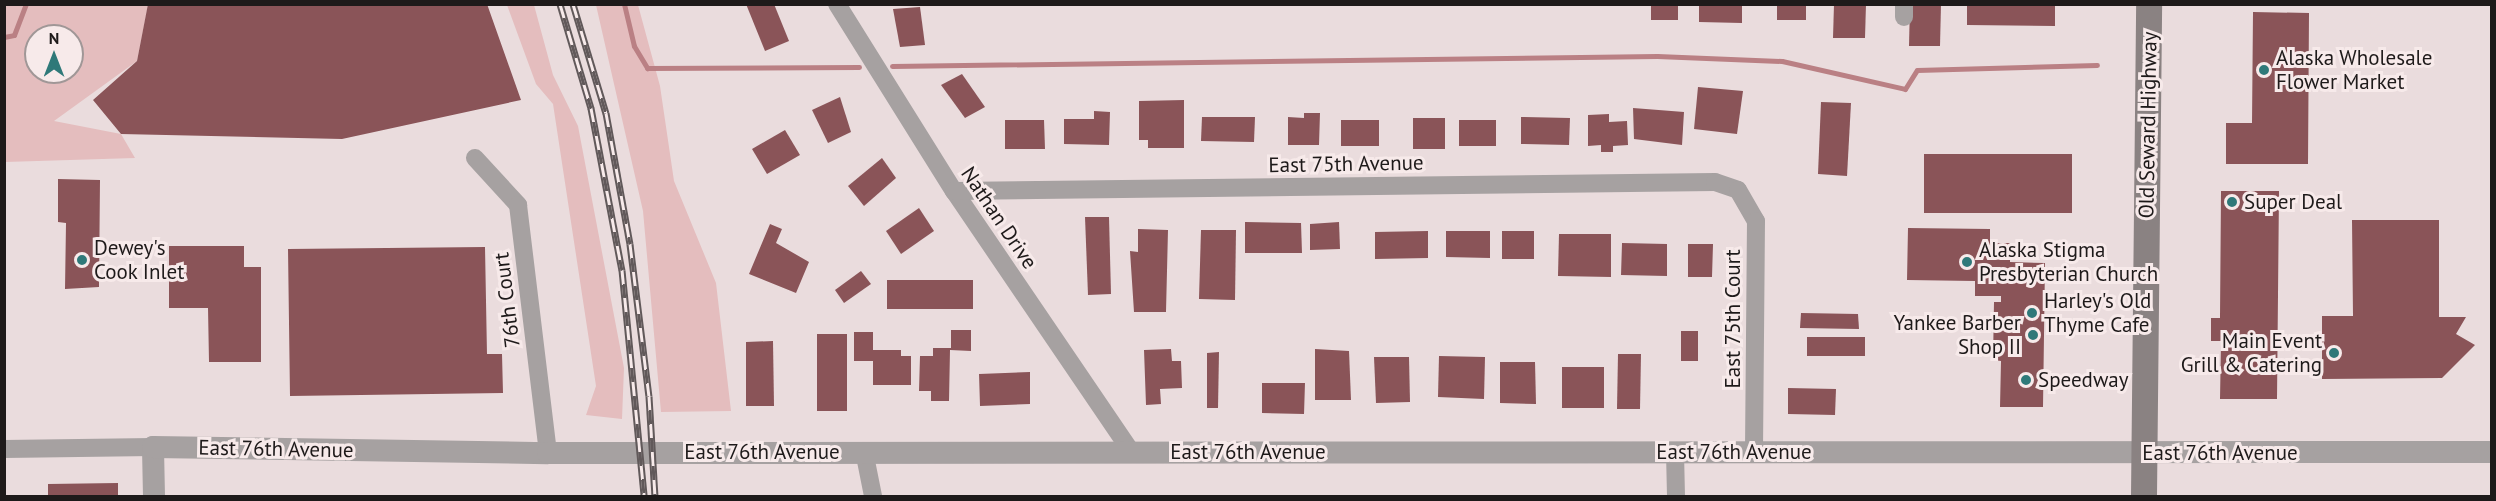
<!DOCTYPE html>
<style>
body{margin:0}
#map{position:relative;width:2496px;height:501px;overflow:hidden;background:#eadcdd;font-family:"PT Sans",sans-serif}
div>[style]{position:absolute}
.green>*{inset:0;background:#e4bdbe}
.stream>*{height:5px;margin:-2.5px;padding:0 2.5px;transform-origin:2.5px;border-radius:2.5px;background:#ba8084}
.building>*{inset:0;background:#8a5458}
.minor>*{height:18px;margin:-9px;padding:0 9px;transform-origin:9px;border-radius:9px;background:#a6a1a1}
.tertiary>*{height:22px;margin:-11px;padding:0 11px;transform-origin:11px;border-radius:11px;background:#a6a1a1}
.secondary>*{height:26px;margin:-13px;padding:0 13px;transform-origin:13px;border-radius:13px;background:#8a8282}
.rail>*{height:7px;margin-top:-3.5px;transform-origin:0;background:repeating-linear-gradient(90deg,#f7eaea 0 14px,#61595a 0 28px);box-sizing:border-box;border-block:2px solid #61595a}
.dots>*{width:16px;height:16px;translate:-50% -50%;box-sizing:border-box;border:3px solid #f7eaea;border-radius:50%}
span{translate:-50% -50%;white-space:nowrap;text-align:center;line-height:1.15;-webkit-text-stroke:6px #f7eaea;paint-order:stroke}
.poi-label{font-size:21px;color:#1e1a1a}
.left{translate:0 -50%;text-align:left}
.right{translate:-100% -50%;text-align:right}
.street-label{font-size:21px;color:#1e1a1a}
.frame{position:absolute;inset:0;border:6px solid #1e1a1a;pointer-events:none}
.north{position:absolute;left:24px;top:24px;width:60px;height:60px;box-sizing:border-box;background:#f7eaea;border:2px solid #a09797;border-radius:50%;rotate:0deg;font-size:16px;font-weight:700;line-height:24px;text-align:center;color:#1e1a1a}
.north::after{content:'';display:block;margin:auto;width:21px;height:27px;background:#2f7979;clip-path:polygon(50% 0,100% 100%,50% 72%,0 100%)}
</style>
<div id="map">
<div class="green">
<div style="clip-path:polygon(evenodd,4px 5px,148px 5px,137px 61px,54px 121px,121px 134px,135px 158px,5px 162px,4px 5px,36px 36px,72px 36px,72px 72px,36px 72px,36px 36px)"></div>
<div style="clip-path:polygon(507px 5px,534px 5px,553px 75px,578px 126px,624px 368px,622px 419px,586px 415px,596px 386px,553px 104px,536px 84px)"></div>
<div style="clip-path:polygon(596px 5px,638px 5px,660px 86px,674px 181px,716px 283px,731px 411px,661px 412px,643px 211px)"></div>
</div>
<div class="stream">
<div style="left:624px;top:4px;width:43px;rotate:76.6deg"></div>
<div style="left:634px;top:46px;width:26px;rotate:59deg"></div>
<div style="left:647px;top:68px;width:212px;rotate:-0.3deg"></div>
<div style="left:4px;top:37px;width:10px;rotate:-11deg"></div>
<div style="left:14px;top:35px;width:33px;rotate:-69deg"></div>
<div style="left:892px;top:66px;width:765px;rotate:-0.75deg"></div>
<div style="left:1657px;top:56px;width:125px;rotate:2.3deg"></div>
<div style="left:1782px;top:61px;width:126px;rotate:12.8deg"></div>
<div style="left:1905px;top:89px;width:22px;rotate:-58deg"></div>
<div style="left:1917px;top:70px;width:180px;rotate:-1.6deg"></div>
</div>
<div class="building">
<div style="clip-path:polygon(148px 4px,487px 4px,521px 100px,342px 139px,121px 134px,93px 100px,137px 61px)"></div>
<div style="clip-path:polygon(746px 4px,774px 4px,789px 41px,765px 51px)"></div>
<div style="clip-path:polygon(1651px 4px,1678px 4px,1678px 20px,1651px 20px)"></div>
<div style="clip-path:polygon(1699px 4px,1742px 4px,1742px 23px,1699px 22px)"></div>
<div style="clip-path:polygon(1777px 4px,1806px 4px,1806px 20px,1777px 20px)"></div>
<div style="clip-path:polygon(1834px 4px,1866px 4px,1865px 38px,1833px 38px)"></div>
<div style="clip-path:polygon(1910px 4px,1941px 4px,1940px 46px,1909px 46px)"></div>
<div style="clip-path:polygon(1967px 4px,2055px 4px,2055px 26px,1967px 25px)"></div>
<div style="clip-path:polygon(920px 7px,925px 45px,900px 47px,893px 9px)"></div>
<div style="clip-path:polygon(2253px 12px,2309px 13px,2308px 164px,2226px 164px,2226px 123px,2252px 123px)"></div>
<div style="clip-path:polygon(962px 74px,985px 107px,965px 118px,941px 85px)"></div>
<div style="clip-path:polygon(1698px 87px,1743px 91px,1737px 134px,1694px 129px)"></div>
<div style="clip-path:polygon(840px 97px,851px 132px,828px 143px,812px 110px)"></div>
<div style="clip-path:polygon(1184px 100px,1184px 148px,1148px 148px,1148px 140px,1139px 140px,1139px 101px)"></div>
<div style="clip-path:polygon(1821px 102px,1851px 103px,1847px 176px,1818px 174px)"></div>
<div style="clip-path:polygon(1633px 108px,1684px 112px,1682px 145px,1634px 139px)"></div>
<div style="clip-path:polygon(1094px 111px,1110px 112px,1109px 145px,1064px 144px,1064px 119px,1094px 119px)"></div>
<div style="clip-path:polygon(1304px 113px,1320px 113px,1319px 145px,1288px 145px,1288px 117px,1304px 118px)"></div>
<div style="clip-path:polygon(1609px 114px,1609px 122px,1627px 121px,1628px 145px,1613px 146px,1613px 152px,1601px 152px,1601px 145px,1588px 146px,1588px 115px)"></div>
<div style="clip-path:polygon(1202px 117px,1255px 117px,1254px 142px,1201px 141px)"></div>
<div style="clip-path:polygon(1521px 117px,1570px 118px,1569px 145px,1521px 144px)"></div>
<div style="clip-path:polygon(1413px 118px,1445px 118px,1445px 149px,1413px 149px)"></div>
<div style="clip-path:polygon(1005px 120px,1044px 120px,1045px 149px,1005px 149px)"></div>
<div style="clip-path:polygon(1341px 120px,1379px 120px,1379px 146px,1341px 146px)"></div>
<div style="clip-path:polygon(1459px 120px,1496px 120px,1496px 146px,1459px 146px)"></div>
<div style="clip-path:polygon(785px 130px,800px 155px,767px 174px,752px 149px)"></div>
<div style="clip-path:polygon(1924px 154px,2072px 154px,2072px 213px,1924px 213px)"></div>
<div style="clip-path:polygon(882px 158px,896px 178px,864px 206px,848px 186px)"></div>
<div style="clip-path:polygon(58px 179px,100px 180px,99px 287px,65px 289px,66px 223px,58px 222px)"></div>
<div style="clip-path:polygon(2221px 191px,2279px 191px,2277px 399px,2220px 399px,2221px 341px,2211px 341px,2211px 318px,2220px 318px)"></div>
<div style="clip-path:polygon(919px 208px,934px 231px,901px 254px,886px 231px)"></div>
<div style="clip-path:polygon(1085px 217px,1109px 217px,1111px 294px,1088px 295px)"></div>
<div style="clip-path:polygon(2352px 220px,2439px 220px,2439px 317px,2466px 317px,2456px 334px,2475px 345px,2442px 378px,2322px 379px,2322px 316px,2353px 316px)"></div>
<div style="clip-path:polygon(1245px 222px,1301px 223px,1302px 253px,1245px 253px)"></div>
<div style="clip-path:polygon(1339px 222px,1340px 249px,1310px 250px,1310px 224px)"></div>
<div style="clip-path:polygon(770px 224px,782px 229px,776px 243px,809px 262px,796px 293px,749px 274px)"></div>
<div style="clip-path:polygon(1908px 228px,1990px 229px,1990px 243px,2010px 243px,2010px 262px,2045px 263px,2043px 407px,2000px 407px,2001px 361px,1993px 360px,1994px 302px,2001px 302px,2001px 296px,1975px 296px,1975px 281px,1907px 280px)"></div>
<div style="clip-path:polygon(1138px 229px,1168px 230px,1166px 312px,1134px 312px,1130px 251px,1138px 252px)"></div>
<div style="clip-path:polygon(1201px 230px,1236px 230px,1235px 300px,1199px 299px)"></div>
<div style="clip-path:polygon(1428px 231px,1428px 258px,1375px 259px,1375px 232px)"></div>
<div style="clip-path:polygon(1446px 231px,1490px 231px,1490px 258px,1446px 257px)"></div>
<div style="clip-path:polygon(1502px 231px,1534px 231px,1534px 259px,1502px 259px)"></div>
<div style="clip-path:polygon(1559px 234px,1611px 234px,1611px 277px,1558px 276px)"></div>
<div style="clip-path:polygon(1622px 243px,1667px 244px,1667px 276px,1621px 275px)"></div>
<div style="clip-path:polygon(1688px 244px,1713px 244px,1712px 277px,1688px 277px)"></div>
<div style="clip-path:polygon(169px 246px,244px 246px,244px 267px,261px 267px,261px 362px,209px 362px,208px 308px,169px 308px)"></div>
<div style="clip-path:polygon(485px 247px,487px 354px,502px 354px,503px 393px,290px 396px,288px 249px)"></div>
<div style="clip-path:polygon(861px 271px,871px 284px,844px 303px,835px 290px)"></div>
<div style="clip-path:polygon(887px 280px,973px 280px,973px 309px,887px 309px)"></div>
<div style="clip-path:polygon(1801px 313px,1858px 314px,1859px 329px,1800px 328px)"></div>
<div style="clip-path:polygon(951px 330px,971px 330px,971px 351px,950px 350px,949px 401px,931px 401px,931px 391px,919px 391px,920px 356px,933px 356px,933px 348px,951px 348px)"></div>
<div style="clip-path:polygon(1681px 331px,1698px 331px,1698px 361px,1681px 361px)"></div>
<div style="clip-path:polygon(854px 332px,873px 332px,873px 350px,901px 350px,901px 356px,911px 356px,911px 385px,873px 385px,873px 361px,854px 361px)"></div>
<div style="clip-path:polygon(817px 334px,847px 334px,847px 411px,817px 411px)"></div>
<div style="clip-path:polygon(1807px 337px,1865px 337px,1865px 356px,1807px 356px)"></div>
<div style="clip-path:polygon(773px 341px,774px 406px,746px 406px,746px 342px)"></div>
<div style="clip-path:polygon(1171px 349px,1172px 361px,1181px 361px,1182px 388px,1160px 389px,1161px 404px,1146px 405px,1144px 350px)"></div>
<div style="clip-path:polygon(1315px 349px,1349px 351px,1351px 400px,1315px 400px)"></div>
<div style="clip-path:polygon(1219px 352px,1218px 408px,1207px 408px,1207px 353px)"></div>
<div style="clip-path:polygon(1618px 354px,1641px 354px,1640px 409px,1617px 409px)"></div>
<div style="clip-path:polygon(1439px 356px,1485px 357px,1484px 399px,1438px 397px)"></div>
<div style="clip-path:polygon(1374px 357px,1409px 357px,1410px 402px,1376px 403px)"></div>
<div style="clip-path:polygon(1500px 362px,1535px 362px,1536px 404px,1500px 403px)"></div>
<div style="clip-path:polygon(1562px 367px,1604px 367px,1604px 408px,1562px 408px)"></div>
<div style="clip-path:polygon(1030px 372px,1030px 404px,980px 406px,979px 374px)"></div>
<div style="clip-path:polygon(1262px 383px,1305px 383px,1304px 414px,1262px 413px)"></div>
<div style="clip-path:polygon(1788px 388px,1836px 389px,1835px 415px,1788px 414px)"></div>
<div style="clip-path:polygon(118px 483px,118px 496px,48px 496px,48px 484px)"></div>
</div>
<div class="minor">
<div style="left:837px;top:4px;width:221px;rotate:58deg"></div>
<div style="left:954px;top:191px;width:315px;rotate:55.8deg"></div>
<div style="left:1904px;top:17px;width:13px;rotate:-90deg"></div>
<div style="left:475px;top:158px;width:64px;rotate:47.5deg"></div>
<div style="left:518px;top:205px;width:250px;rotate:83.1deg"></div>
<div style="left:954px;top:191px;width:761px;rotate:-0.68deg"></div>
<div style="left:1715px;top:182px;width:24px;rotate:19deg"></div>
<div style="left:1738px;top:190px;width:36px;rotate:60deg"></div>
<div style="left:1756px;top:221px;width:231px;rotate:90.5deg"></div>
<div style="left:4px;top:449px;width:149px;rotate:-0.8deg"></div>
<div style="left:864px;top:451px;width:46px;rotate:78.7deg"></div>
<div style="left:1675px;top:452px;width:44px;rotate:88.7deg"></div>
</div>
<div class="tertiary">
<div style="left:154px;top:496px;width:49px;rotate:-91.2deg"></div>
<div style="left:153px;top:447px;width:395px;rotate:0.9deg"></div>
<div style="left:548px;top:453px;width:1944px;rotate:-0.03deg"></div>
</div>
<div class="secondary">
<div style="left:2144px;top:496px;width:492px;rotate:-89.4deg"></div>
</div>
<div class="rail">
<div style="left:560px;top:4px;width:109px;rotate:73.4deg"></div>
<div style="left:591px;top:108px;width:165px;rotate:79.2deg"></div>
<div style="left:622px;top:270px;width:227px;rotate:84.4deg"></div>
<div style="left:573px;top:4px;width:114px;rotate:73.2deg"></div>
<div style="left:606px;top:113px;width:133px;rotate:79.6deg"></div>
<div style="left:630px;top:244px;width:153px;rotate:82.9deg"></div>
<div style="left:649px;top:396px;width:100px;rotate:86.6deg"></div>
</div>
<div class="dots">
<div style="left:2264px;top:70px;background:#2f7979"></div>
<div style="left:2232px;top:202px;background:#2f7979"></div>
<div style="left:82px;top:260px;background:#2f7979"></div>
<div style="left:1967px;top:262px;background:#2f7979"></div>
<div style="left:2032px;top:313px;background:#2f7979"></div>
<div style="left:2033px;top:335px;background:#2f7979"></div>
<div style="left:2334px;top:353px;background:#2f7979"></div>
<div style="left:2026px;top:380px;background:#2f7979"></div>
</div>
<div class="poi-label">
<span class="left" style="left:2276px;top:70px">Alaska Wholesale<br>Flower Market</span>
<span class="left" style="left:2244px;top:202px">Super Deal</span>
<span class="left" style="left:94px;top:260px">Dewey's<br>Cook Inlet</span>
<span class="left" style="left:1979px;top:262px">Alaska Stigma<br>Presbyterian Church</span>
<span class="left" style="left:2044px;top:313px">Harley's Old<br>Thyme Cafe</span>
<span class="right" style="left:2021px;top:335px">Yankee Barber<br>Shop II</span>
<span class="right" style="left:2322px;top:353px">Main Event<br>Grill &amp; Catering</span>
<span class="left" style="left:2038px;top:380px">Speedway</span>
</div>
<div class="street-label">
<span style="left:2148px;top:125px;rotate:-89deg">Old Seward Highway</span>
<span style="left:1346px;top:164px;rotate:-1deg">East 75th Avenue</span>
<span style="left:999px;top:218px;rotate:56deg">Nathan Drive</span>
<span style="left:507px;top:300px;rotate:-97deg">76th Court</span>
<span style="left:1733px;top:319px;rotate:-90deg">East 75th Court</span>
<span style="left:276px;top:449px;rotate:1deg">East 76th Avenue</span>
<span style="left:762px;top:452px">East 76th Avenue</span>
<span style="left:1248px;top:452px">East 76th Avenue</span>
<span style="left:1734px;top:452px">East 76th Avenue</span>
<span style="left:2220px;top:453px">East 76th Avenue</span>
</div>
<div class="frame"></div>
<div class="north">N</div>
</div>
